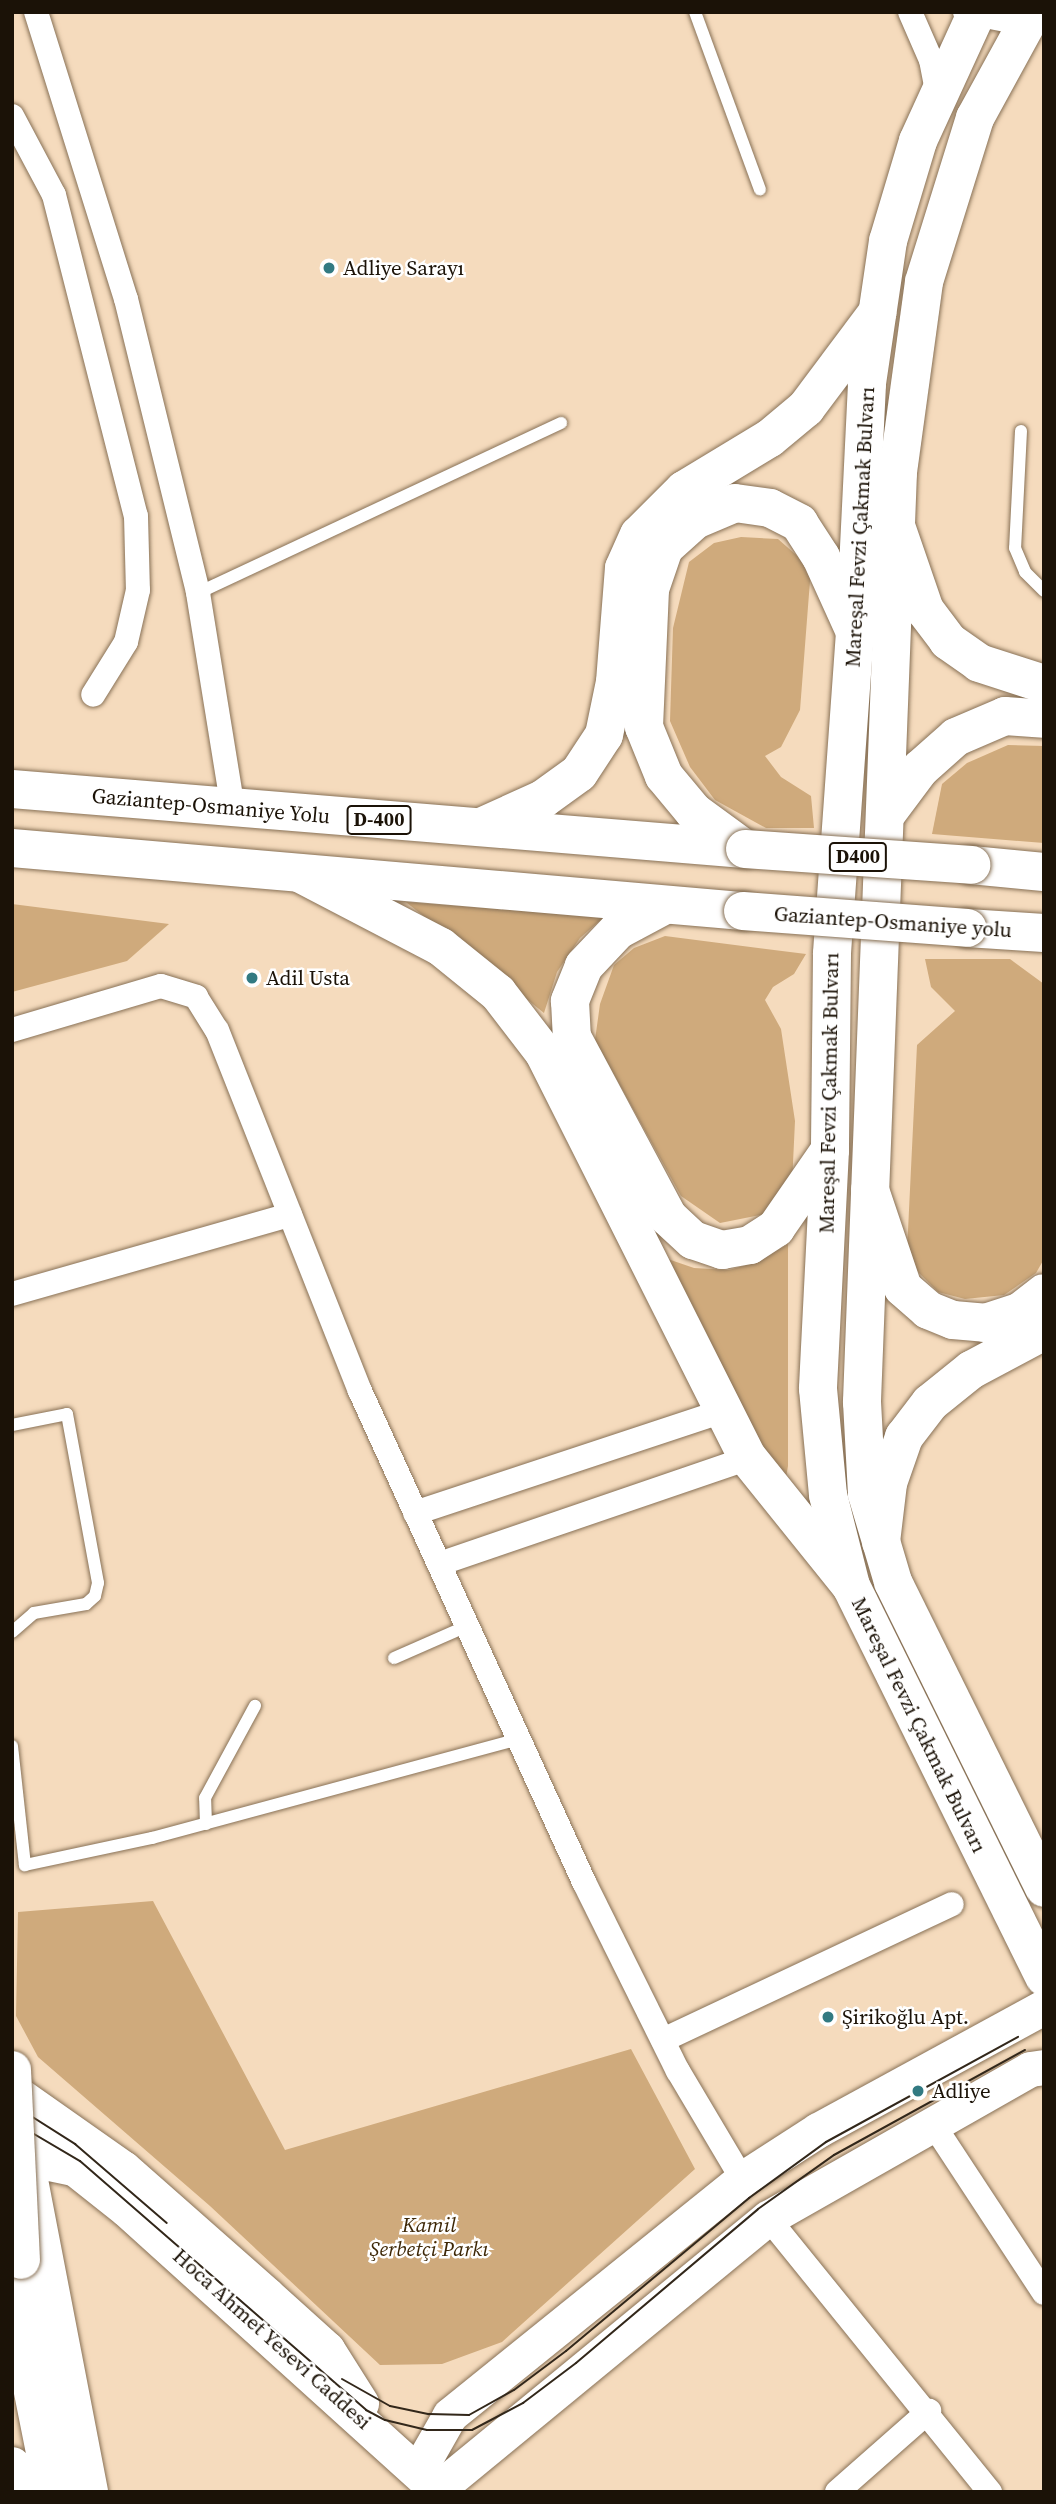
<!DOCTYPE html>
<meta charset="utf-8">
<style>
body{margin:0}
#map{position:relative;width:1056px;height:2504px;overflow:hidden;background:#f5dbbd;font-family:"Source Serif 4",serif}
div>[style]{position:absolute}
.green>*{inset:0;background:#cfaa7c}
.roads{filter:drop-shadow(0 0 2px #887156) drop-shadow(0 0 2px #887156)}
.lane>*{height:12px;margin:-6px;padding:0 6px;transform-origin:6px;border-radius:6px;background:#fff}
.street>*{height:24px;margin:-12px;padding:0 12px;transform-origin:12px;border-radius:12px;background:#fff}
.secondary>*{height:35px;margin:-17.5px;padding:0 17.5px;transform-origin:17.5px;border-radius:17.5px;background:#fff}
.primary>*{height:38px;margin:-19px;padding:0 19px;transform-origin:19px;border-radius:19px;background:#fff}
.highway>*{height:38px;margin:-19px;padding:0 19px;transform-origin:19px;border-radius:19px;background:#fff}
.tram>*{height:2px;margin:-1px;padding:0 1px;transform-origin:1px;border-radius:1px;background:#32271a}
.bridges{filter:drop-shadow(0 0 2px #887156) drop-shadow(0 0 2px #887156)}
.primary-bridge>*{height:38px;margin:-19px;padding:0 19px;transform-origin:19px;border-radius:19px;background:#fff}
.highway-bridge>*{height:38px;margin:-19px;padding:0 19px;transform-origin:19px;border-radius:19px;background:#fff}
.dots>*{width:19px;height:19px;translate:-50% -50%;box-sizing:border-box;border:4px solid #fff;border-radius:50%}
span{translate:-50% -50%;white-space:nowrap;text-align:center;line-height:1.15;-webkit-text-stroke:5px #fff;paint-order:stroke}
.shield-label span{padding:2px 5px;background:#fff;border:2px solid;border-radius:5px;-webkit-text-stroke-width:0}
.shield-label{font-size:19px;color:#1b1207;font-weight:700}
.poi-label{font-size:21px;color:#1b1207}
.left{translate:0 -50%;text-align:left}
.street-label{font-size:21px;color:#1b1207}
.park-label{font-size:21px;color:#3d2706;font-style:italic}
.frame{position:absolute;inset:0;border:14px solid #1b1207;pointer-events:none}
</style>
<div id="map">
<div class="green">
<div style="clip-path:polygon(741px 537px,778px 539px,811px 568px,800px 710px,781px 747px,765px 756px,781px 777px,811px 796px,814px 828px,766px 828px,715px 800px,690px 767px,670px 721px,673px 628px,689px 562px,714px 543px)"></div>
<div style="clip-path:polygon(1008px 745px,1044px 746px,1044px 843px,932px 834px,942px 784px,967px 763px)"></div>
<div style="clip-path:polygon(406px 902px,604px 917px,580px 938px,557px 972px,544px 1013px)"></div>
<div style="clip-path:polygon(12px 904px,169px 924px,127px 961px,12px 992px)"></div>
<div style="clip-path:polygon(665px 936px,806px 954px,794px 974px,773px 987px,765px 1000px,781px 1029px,795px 1121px,792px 1184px,765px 1214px,720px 1223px,681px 1196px,595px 1040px,600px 1004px,614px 965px,634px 948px)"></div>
<div style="clip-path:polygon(925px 959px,1010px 959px,1044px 984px,1044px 1259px,1036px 1273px,1004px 1295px,965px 1299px,938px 1292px,918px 1272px,907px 1251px,917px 1045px,955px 1011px,931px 987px)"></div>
<div style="clip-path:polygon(788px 1244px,788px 1466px,784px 1489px,662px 1257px,694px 1268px,729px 1270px,757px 1262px)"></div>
<div style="clip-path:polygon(153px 1901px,285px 2150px,631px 2049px,695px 2169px,502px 2342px,442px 2364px,380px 2365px,210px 2206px,38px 2057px,16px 2016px,18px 1912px)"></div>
</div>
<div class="roads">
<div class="lane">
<div style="left:695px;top:12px;width:189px;rotate:69.9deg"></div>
<div style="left:1021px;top:431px;width:117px;rotate:92.9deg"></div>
<div style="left:1015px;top:548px;width:26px;rotate:67deg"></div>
<div style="left:1025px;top:572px;width:27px;rotate:45deg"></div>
<div style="left:198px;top:593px;width:401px;rotate:-25.1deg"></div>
<div style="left:12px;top:1425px;width:56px;rotate:-11.3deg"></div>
<div style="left:67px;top:1414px;width:172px;rotate:79.6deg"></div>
<div style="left:98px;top:1583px;width:13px;rotate:103deg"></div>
<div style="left:95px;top:1596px;width:12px;rotate:138deg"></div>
<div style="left:86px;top:1604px;width:53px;rotate:170.2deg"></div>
<div style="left:34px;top:1613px;width:29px;rotate:139deg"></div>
<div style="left:394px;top:1658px;width:80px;rotate:-23.7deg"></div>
<div style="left:12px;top:1746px;width:120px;rotate:83.8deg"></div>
<div style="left:25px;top:1865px;width:130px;rotate:-12deg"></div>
<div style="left:152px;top:1838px;width:380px;rotate:-15.1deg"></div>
<div style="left:206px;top:1824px;width:26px;rotate:-92deg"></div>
<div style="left:205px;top:1798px;width:105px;rotate:-61.5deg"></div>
</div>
<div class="street">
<div style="left:36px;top:12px;width:301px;rotate:72.6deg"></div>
<div style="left:126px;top:299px;width:303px;rotate:76.2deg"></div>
<div style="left:198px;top:593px;width:219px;rotate:80.8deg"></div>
<div style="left:910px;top:12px;width:52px;rotate:66.4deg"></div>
<div style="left:931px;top:60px;width:37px;rotate:79deg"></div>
<div style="left:965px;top:12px;width:62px;rotate:11.1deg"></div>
<div style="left:12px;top:116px;width:89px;rotate:62deg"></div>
<div style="left:54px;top:195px;width:331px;rotate:75.7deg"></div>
<div style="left:136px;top:516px;width:74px;rotate:88.5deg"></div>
<div style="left:138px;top:590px;width:53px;rotate:103deg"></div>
<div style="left:126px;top:642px;width:62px;rotate:121.9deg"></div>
<div style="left:12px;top:1030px;width:155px;rotate:-16.5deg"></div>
<div style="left:161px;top:986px;width:37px;rotate:17deg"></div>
<div style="left:196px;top:997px;width:39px;rotate:58deg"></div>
<div style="left:217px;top:1030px;width:388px;rotate:68.4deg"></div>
<div style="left:360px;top:1391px;width:540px;rotate:65.48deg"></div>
<div style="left:584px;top:1882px;width:211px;rotate:63.6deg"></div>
<div style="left:678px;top:2071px;width:126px;rotate:59.3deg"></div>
<div style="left:12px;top:1294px;width:289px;rotate:-15.9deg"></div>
<div style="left:415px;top:1513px;width:325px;rotate:-18.3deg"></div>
<div style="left:439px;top:1564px;width:327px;rotate:-18.9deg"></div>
<div style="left:663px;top:2040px;width:319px;rotate:-25.2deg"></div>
<div style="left:933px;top:2124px;width:202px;rotate:56.7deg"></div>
<div style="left:768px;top:2218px;width:353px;rotate:51deg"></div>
<div style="left:837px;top:2492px;width:123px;rotate:-41.4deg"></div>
</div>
<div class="secondary">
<div style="left:12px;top:2090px;width:136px;rotate:35.1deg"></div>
<div style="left:123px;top:2168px;width:192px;rotate:41.4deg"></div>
<div style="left:267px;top:2295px;width:81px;rotate:42deg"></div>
<div style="left:327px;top:2349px;width:64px;rotate:57.8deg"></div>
<div style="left:12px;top:2128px;width:72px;rotate:32.6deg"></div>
<div style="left:73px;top:2167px;width:68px;rotate:38.4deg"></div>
<div style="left:126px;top:2209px;width:415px;rotate:42.1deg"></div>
<div style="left:418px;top:2471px;width:64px;rotate:-60.3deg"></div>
<div style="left:450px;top:2415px;width:375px;rotate:-38.9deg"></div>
<div style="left:742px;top:2179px;width:90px;rotate:-32.8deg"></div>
<div style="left:818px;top:2130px;width:257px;rotate:-28.6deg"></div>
<div style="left:434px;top:2492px;width:432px;rotate:-39.4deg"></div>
<div style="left:768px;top:2218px;width:301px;rotate:-29.6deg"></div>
<div style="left:1030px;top:2069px;width:14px;rotate:-8deg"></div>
</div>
<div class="primary">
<div style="left:977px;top:12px;width:142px;rotate:114.6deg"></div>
<div style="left:918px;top:141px;width:104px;rotate:106.7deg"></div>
<div style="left:888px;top:241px;width:145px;rotate:98.4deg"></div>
<div style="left:867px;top:384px;width:248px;rotate:92.8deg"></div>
<div style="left:855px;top:632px;width:323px;rotate:94.1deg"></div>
<div style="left:832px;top:954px;width:196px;rotate:90.6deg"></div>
<div style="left:830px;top:1150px;width:239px;rotate:92.9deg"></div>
<div style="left:818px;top:1389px;width:106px;rotate:84.6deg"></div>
<div style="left:828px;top:1495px;width:94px;rotate:75.8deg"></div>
<div style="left:851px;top:1586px;width:436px;rotate:63.7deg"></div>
<div style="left:1033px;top:12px;width:121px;rotate:118.7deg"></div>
<div style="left:975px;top:118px;width:172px;rotate:107.3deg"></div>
<div style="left:924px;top:282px;width:192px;rotate:97.8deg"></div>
<div style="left:898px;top:472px;width:931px;rotate:92.22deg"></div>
<div style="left:862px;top:1402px;width:92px;rotate:86.9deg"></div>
<div style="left:867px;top:1494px;width:92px;rotate:73.5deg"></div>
<div style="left:893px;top:1582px;width:341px;rotate:63.7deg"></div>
<div style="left:73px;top:2167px;width:29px;rotate:-168deg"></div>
<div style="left:45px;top:2161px;width:13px;rotate:162deg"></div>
<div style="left:33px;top:2165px;width:16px;rotate:105deg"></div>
<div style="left:29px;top:2180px;width:318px;rotate:79.1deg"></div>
<div style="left:21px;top:2260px;width:117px;rotate:85.6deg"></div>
<div style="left:30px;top:2377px;width:117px;rotate:78.7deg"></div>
<div style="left:12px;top:2466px;width:26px;rotate:79deg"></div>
</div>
<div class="highway">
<div style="left:896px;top:526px;width:89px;rotate:71deg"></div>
<div style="left:925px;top:610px;width:39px;rotate:53deg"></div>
<div style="left:948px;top:641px;width:38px;rotate:35deg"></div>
<div style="left:979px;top:663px;width:68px;rotate:17.9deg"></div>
<div style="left:12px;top:789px;width:735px;rotate:4.68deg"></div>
<div style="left:885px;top:816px;width:59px;rotate:-53.3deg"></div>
<div style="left:920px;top:769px;width:48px;rotate:-41.6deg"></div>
<div style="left:956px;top:737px;width:53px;rotate:-23.2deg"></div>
<div style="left:1005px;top:716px;width:39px;rotate:4deg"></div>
<div style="left:483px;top:826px;width:66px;rotate:-24.2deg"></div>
<div style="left:543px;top:799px;width:44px;rotate:-35.8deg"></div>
<div style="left:579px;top:773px;width:45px;rotate:-56.7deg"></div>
<div style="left:604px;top:735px;width:54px;rotate:-78.3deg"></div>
<div style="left:615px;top:682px;width:114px;rotate:-85.5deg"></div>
<div style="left:624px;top:568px;width:36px;rotate:-66deg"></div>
<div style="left:639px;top:535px;width:64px;rotate:-45deg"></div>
<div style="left:684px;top:490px;width:100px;rotate:-31.2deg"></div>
<div style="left:770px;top:438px;width:47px;rotate:-39.8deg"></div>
<div style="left:806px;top:408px;width:119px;rotate:-53.2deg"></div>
<div style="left:12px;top:848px;width:734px;rotate:4.93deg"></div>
<div style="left:745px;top:849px;width:63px;rotate:-144deg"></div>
<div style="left:694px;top:812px;width:47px;rotate:-129.8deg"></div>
<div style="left:664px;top:776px;width:53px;rotate:-112.2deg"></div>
<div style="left:644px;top:727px;width:138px;rotate:-87.5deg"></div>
<div style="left:650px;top:589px;width:43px;rotate:-71.1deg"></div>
<div style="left:664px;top:548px;width:42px;rotate:-42.1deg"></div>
<div style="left:695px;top:520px;width:43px;rotate:-23deg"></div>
<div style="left:735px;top:503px;width:35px;rotate:8deg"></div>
<div style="left:770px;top:508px;width:33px;rotate:27deg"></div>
<div style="left:799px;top:523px;width:40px;rotate:57.1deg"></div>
<div style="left:821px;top:557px;width:82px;rotate:65.6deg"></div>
<div style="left:971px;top:865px;width:73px;rotate:5.5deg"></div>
<div style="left:299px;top:873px;width:160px;rotate:27.5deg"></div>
<div style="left:441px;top:947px;width:73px;rotate:38.9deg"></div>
<div style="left:498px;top:993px;width:76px;rotate:52.5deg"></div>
<div style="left:544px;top:1053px;width:453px;rotate:63.3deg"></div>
<div style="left:748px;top:1458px;width:164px;rotate:51.2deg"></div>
<div style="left:665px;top:905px;width:53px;rotate:152deg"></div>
<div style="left:618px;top:930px;width:50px;rotate:133.4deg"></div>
<div style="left:584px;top:966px;width:38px;rotate:112deg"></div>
<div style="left:570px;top:1001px;width:36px;rotate:87deg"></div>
<div style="left:572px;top:1037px;width:204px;rotate:61.9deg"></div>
<div style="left:668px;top:1217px;width:34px;rotate:43deg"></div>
<div style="left:693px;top:1240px;width:31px;rotate:19deg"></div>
<div style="left:722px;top:1250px;width:28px;rotate:-10deg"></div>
<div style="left:750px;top:1245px;width:31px;rotate:-33deg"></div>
<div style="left:776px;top:1228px;width:95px;rotate:-55.3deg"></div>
<div style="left:967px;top:928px;width:77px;rotate:3.7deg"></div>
<div style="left:870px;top:1190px;width:103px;rotate:71.4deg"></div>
<div style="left:903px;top:1288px;width:33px;rotate:41deg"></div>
<div style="left:928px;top:1310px;width:27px;rotate:22deg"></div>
<div style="left:953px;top:1320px;width:32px;rotate:5deg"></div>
<div style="left:985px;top:1323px;width:38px;rotate:-18deg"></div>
<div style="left:1021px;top:1311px;width:29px;rotate:-38deg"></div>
<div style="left:881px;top:1542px;width:59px;rotate:-83.2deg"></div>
<div style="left:888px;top:1483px;width:49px;rotate:-70.8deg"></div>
<div style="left:904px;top:1437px;width:43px;rotate:-52.6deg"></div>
<div style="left:930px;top:1403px;width:53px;rotate:-38.8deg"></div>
<div style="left:971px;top:1370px;width:83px;rotate:-28.1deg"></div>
</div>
</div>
<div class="tram">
<div style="left:12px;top:2104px;width:75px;rotate:32.4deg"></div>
<div style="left:75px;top:2144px;width:121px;rotate:40.7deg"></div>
<div style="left:12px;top:2121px;width:79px;rotate:30.5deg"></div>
<div style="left:80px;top:2161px;width:379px;rotate:41deg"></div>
<div style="left:366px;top:2410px;width:21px;rotate:28deg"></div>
<div style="left:385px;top:2420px;width:43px;rotate:13.4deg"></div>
<div style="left:427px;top:2430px;width:45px"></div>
<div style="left:472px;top:2430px;width:58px;rotate:-27.9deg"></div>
<div style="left:523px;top:2403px;width:66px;rotate:-37deg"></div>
<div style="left:576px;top:2363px;width:238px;rotate:-40.2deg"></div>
<div style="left:758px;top:2209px;width:93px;rotate:-35.4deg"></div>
<div style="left:834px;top:2155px;width:218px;rotate:-28.8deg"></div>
<div style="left:342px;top:2379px;width:55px;rotate:29.4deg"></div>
<div style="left:390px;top:2406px;width:40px;rotate:12deg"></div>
<div style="left:429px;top:2414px;width:40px;rotate:1.4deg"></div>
<div style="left:469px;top:2415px;width:51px;rotate:-29.1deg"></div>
<div style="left:514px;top:2390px;width:65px;rotate:-36.9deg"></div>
<div style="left:566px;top:2351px;width:239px;rotate:-39.9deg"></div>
<div style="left:749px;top:2198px;width:95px;rotate:-36deg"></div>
<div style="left:826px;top:2142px;width:219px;rotate:-28.7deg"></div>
</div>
<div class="bridges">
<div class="primary-bridge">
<div style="left:12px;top:2070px;width:190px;rotate:87.3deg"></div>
</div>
<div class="highway-bridge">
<div style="left:745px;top:849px;width:227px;rotate:4deg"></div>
<div style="left:743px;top:911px;width:225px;rotate:4.3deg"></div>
</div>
</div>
<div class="dots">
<div style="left:329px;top:268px;background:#327a82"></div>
<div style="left:252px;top:978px;background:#327a82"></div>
<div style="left:828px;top:2017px;background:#327a82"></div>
<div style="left:918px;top:2091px;background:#327a82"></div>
</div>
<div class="shield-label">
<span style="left:379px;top:820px">D-400</span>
<span style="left:858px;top:857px">D400</span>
</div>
<div class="poi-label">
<span class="left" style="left:343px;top:268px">Adliye Sarayı</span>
<span class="left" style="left:266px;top:978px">Adil Usta</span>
<span class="left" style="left:842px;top:2017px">Şirikoğlu Apt.</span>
<span class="left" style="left:932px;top:2091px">Adliye</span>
</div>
<div class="street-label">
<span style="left:860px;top:527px;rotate:-87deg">Mareşal Fevzi Çakmak Bulvarı</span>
<span style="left:211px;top:806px;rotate:5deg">Gaziantep-Osmaniye Yolu</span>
<span style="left:893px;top:922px;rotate:4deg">Gaziantep-Osmaniye yolu</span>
<span style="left:829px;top:1093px;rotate:-89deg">Mareşal Fevzi Çakmak Bulvarı</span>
<span style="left:919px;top:1725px;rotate:64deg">Mareşal Fevzi Çakmak Bulvarı</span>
<span style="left:272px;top:2339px;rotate:42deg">Hoca Ahmet Yesevi Caddesi</span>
</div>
<div class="park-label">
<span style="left:429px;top:2237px">Kamil<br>Şerbetçi Parkı</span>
</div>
<div class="frame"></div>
</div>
